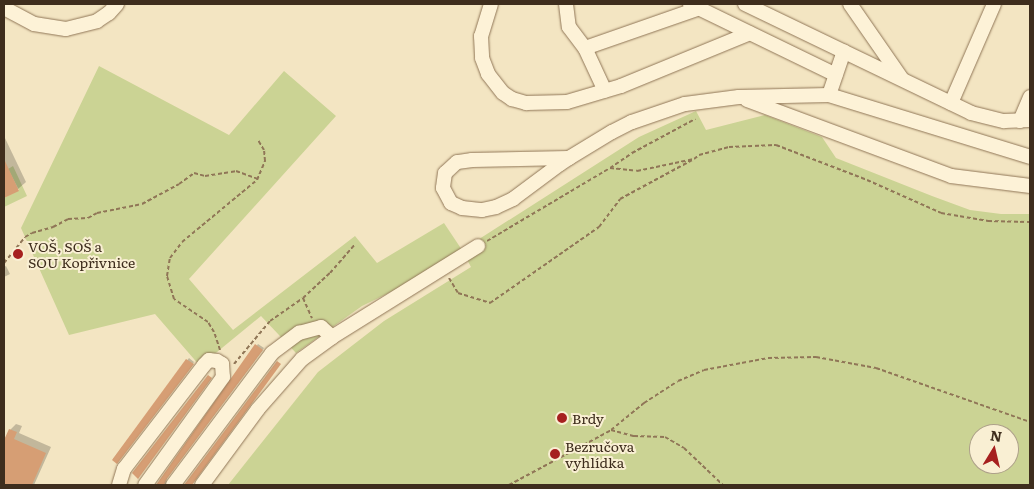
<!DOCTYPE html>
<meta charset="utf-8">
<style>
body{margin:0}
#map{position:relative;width:1034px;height:489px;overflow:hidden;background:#f3e5c2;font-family:Literata,serif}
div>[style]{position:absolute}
.green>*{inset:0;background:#cbd394}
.shadow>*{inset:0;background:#0003}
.building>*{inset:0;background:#d69e74}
.path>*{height:2px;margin-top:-1px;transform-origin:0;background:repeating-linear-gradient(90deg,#907657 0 4px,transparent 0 6.5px)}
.roads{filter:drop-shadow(0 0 1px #907657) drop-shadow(0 0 1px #907657)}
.minor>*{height:14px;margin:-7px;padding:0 7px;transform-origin:7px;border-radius:7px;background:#fdf2d7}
.dots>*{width:14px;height:14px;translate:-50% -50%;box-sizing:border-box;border:2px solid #f9efd3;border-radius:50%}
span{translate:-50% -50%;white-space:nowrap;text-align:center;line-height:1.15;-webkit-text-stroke:4px #f9efd3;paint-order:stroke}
.poi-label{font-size:14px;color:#3e2d1d}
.left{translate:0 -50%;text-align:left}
.frame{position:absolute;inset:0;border:5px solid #3e2d1d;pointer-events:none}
.north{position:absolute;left:969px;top:424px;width:50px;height:50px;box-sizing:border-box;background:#f9efd3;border:1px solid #aea18a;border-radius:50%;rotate:9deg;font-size:14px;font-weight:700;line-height:20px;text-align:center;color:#3e2d1d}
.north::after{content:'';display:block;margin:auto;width:18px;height:22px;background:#a6201f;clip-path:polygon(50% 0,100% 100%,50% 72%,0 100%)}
</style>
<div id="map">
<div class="green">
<div style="clip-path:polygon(evenodd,99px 66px,229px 135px,284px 71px,336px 116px,189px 279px,233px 330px,355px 236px,377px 263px,444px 223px,462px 250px,639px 137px,696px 111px,706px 130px,765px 115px,822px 137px,836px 158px,932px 196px,970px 210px,1001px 214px,1030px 214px,1030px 485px,228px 485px,318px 372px,384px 321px,471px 267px,462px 250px,403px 286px,362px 306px,296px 353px,261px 316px,200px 366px,155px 314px,69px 335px,21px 228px,99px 66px,979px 434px,1009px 434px,1009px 464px,979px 464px,979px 434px)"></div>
<div style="clip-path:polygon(13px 166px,27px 196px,4px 207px,4px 198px,19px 190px,8px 169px)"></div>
</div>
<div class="shadow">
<div style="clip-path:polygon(4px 136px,26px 182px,18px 189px,4px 196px)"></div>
<div style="clip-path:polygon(6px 266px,10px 274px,4px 277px,4px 267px)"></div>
<div style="clip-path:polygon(258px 344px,264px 348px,167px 477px,166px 485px,157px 485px)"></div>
<div style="clip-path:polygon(189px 358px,194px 362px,118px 461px,113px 459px)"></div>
<div style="clip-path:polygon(16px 424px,22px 426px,19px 433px,51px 447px,34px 485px,4px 485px,4px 444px,10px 430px)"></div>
</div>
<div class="building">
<div style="clip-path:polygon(4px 159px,19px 191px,4px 198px)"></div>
<div style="clip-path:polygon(255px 344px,263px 350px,166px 480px,164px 485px,156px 485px)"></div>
<div style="clip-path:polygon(186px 359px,194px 364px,117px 464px,112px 460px)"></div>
<div style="clip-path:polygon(277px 361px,281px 364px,192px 485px,184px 485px)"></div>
<div style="clip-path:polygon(208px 375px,212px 378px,138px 479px,132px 473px)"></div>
<div style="clip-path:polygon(9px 429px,17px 432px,14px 439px,46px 453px,32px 485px,4px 485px,4px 440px)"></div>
</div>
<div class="path">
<div style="left:610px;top:168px;width:27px;rotate:-34deg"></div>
<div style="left:632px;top:153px;width:72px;rotate:-28.4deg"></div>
<div style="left:487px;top:241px;width:143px;rotate:-30.7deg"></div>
<div style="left:610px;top:168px;width:27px;rotate:6deg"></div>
<div style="left:637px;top:171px;width:58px;rotate:-11.9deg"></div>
<div style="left:694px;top:159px;width:6px;rotate:-39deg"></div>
<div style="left:699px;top:155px;width:31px;rotate:-15deg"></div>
<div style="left:729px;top:147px;width:47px;rotate:-2.4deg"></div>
<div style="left:776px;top:145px;width:97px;rotate:21deg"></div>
<div style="left:867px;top:180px;width:81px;rotate:24deg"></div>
<div style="left:941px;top:213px;width:48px;rotate:9.7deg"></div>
<div style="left:988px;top:221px;width:42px;rotate:1.4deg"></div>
<div style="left:4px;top:263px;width:33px;rotate:-51deg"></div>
<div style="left:25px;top:237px;width:8px;rotate:-30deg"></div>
<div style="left:32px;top:233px;width:22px;rotate:-16deg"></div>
<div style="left:53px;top:227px;width:17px;rotate:-28deg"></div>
<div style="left:68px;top:219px;width:20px;rotate:-3deg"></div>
<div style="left:88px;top:218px;width:10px;rotate:-29deg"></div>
<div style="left:97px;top:213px;width:46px;rotate:-11.3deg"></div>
<div style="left:142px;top:204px;width:42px;rotate:-28.4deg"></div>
<div style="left:179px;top:184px;width:19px;rotate:-36deg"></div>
<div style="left:194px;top:173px;width:11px;rotate:15deg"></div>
<div style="left:205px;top:176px;width:31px;rotate:-9deg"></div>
<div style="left:236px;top:171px;width:23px;rotate:20deg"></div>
<div style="left:449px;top:278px;width:17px;rotate:59deg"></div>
<div style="left:458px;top:293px;width:34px;rotate:17deg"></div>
<div style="left:490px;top:303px;width:133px;rotate:-34.9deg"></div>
<div style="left:599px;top:227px;width:35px;rotate:-53deg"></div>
<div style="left:620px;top:199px;width:82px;rotate:-28.4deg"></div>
<div style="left:303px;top:298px;width:22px;rotate:66deg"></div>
<div style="left:220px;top:350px;width:19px;rotate:-108deg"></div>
<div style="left:214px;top:332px;width:12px;rotate:-121deg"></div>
<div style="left:208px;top:322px;width:41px;rotate:-145.9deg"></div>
<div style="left:174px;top:299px;width:24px;rotate:-107deg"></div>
<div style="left:167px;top:276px;width:18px;rotate:-81deg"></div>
<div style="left:170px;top:258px;width:20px;rotate:-53deg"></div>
<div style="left:182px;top:242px;width:97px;rotate:-39.6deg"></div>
<div style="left:257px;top:180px;width:21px;rotate:-67deg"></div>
<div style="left:265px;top:161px;width:11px;rotate:-95deg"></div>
<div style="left:264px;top:150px;width:12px;rotate:-121deg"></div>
<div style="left:234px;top:364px;width:56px;rotate:-50.1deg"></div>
<div style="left:270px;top:321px;width:40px;rotate:-34.9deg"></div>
<div style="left:303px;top:298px;width:37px;rotate:-43deg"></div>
<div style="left:330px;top:273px;width:38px;rotate:-49deg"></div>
<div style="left:611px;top:430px;width:24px;rotate:15deg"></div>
<div style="left:634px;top:436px;width:31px;rotate:2deg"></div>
<div style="left:665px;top:437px;width:22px;rotate:30deg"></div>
<div style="left:684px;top:448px;width:54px;rotate:43.5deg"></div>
<div style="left:509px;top:485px;width:116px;rotate:-28.3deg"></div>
<div style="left:611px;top:430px;width:43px;rotate:-39.3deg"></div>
<div style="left:644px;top:403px;width:40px;rotate:-32.9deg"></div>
<div style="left:678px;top:381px;width:28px;rotate:-23deg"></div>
<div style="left:704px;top:370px;width:65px;rotate:-10.6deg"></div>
<div style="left:768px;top:358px;width:48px;rotate:-1.2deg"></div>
<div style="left:816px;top:357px;width:61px;rotate:10.4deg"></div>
<div style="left:876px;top:368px;width:163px;rotate:19.3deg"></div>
</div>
<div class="roads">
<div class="minor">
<div style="left:491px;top:4px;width:34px;rotate:107deg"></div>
<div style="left:481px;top:36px;width:22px;rotate:87deg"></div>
<div style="left:482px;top:58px;width:17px;rotate:69deg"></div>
<div style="left:488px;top:74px;width:24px;rotate:52deg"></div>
<div style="left:503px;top:93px;width:11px;rotate:34deg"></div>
<div style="left:512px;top:99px;width:15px;rotate:16deg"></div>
<div style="left:526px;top:103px;width:41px;rotate:-1.4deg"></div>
<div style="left:567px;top:102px;width:56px;rotate:-16.5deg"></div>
<div style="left:621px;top:86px;width:139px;rotate:-22.3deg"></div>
<div style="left:566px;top:4px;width:23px;rotate:83deg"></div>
<div style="left:569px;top:27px;width:26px;rotate:53deg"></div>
<div style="left:585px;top:48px;width:47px;rotate:65.1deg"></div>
<div style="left:690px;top:4px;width:162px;rotate:25.9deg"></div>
<div style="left:745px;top:4px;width:251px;rotate:25.7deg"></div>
<div style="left:971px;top:113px;width:34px;rotate:14deg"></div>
<div style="left:1004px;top:121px;width:26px;rotate:-2deg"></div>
<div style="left:850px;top:4px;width:91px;rotate:55.3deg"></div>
<div style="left:4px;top:8px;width:34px;rotate:28deg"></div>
<div style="left:34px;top:24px;width:32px;rotate:9deg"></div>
<div style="left:66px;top:29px;width:32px;rotate:-14deg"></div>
<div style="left:97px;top:21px;width:14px;rotate:-34deg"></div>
<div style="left:109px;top:13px;width:12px;rotate:-48deg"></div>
<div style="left:585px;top:48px;width:122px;rotate:-19.2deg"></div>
<div style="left:829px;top:95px;width:46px;rotate:-71.2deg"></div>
<div style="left:747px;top:100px;width:218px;rotate:20.4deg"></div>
<div style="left:951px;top:176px;width:80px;rotate:7.2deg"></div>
<div style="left:951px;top:103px;width:108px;rotate:-66.5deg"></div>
<div style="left:1020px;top:121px;width:26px;rotate:-67deg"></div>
<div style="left:569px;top:158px;width:97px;rotate:178.8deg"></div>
<div style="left:472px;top:160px;width:15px;rotate:172deg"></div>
<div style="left:457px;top:162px;width:16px;rotate:137deg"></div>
<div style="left:445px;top:173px;width:15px;rotate:98deg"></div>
<div style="left:443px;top:188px;width:17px;rotate:62deg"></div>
<div style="left:451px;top:203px;width:12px;rotate:24deg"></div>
<div style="left:462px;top:208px;width:20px;rotate:6deg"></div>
<div style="left:482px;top:210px;width:14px;rotate:-12deg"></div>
<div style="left:496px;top:207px;width:19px;rotate:-25deg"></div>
<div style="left:513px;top:199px;width:59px;rotate:-36.7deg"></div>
<div style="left:560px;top:164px;width:11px;rotate:-34deg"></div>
<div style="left:569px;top:158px;width:50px;rotate:-31.2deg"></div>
<div style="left:612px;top:132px;width:22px;rotate:-27deg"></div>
<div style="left:632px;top:122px;width:56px;rotate:-18.8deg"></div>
<div style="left:685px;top:104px;width:54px;rotate:-7.4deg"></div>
<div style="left:739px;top:97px;width:90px;rotate:-1.3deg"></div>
<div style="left:829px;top:95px;width:210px;rotate:17.1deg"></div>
<div style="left:119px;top:485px;width:17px;rotate:-73deg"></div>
<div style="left:124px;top:469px;width:131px;rotate:-52.4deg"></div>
<div style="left:204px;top:365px;width:7px;rotate:-45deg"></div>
<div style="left:209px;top:360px;width:8px;rotate:7deg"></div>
<div style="left:217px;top:361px;width:6px;rotate:31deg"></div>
<div style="left:222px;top:364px;width:13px;rotate:86deg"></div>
<div style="left:223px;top:377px;width:133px;rotate:125.8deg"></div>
<div style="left:173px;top:485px;width:165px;rotate:-53.1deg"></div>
<div style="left:272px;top:353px;width:34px;rotate:-37deg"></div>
<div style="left:299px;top:333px;width:23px;rotate:-15deg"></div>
<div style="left:321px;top:327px;width:15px;rotate:42deg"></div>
<div style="left:202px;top:485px;width:94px;rotate:-53.6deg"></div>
<div style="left:258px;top:409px;width:67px;rotate:-48.7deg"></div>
<div style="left:302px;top:359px;width:37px;rotate:-36deg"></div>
<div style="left:332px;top:337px;width:172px;rotate:-31.9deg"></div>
</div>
</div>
<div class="dots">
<div style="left:18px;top:254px;background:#a6201f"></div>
<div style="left:562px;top:418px;background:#a6201f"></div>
<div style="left:555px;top:454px;background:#a6201f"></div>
</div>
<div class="poi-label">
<span class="left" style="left:28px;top:254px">VOŠ, SOŠ a<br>SOU Kopřivnice</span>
<span class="left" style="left:572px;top:418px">Brdy</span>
<span class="left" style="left:565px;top:454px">Bezručova<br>vyhlídka</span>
</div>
<div class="frame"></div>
<div class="north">N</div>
</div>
